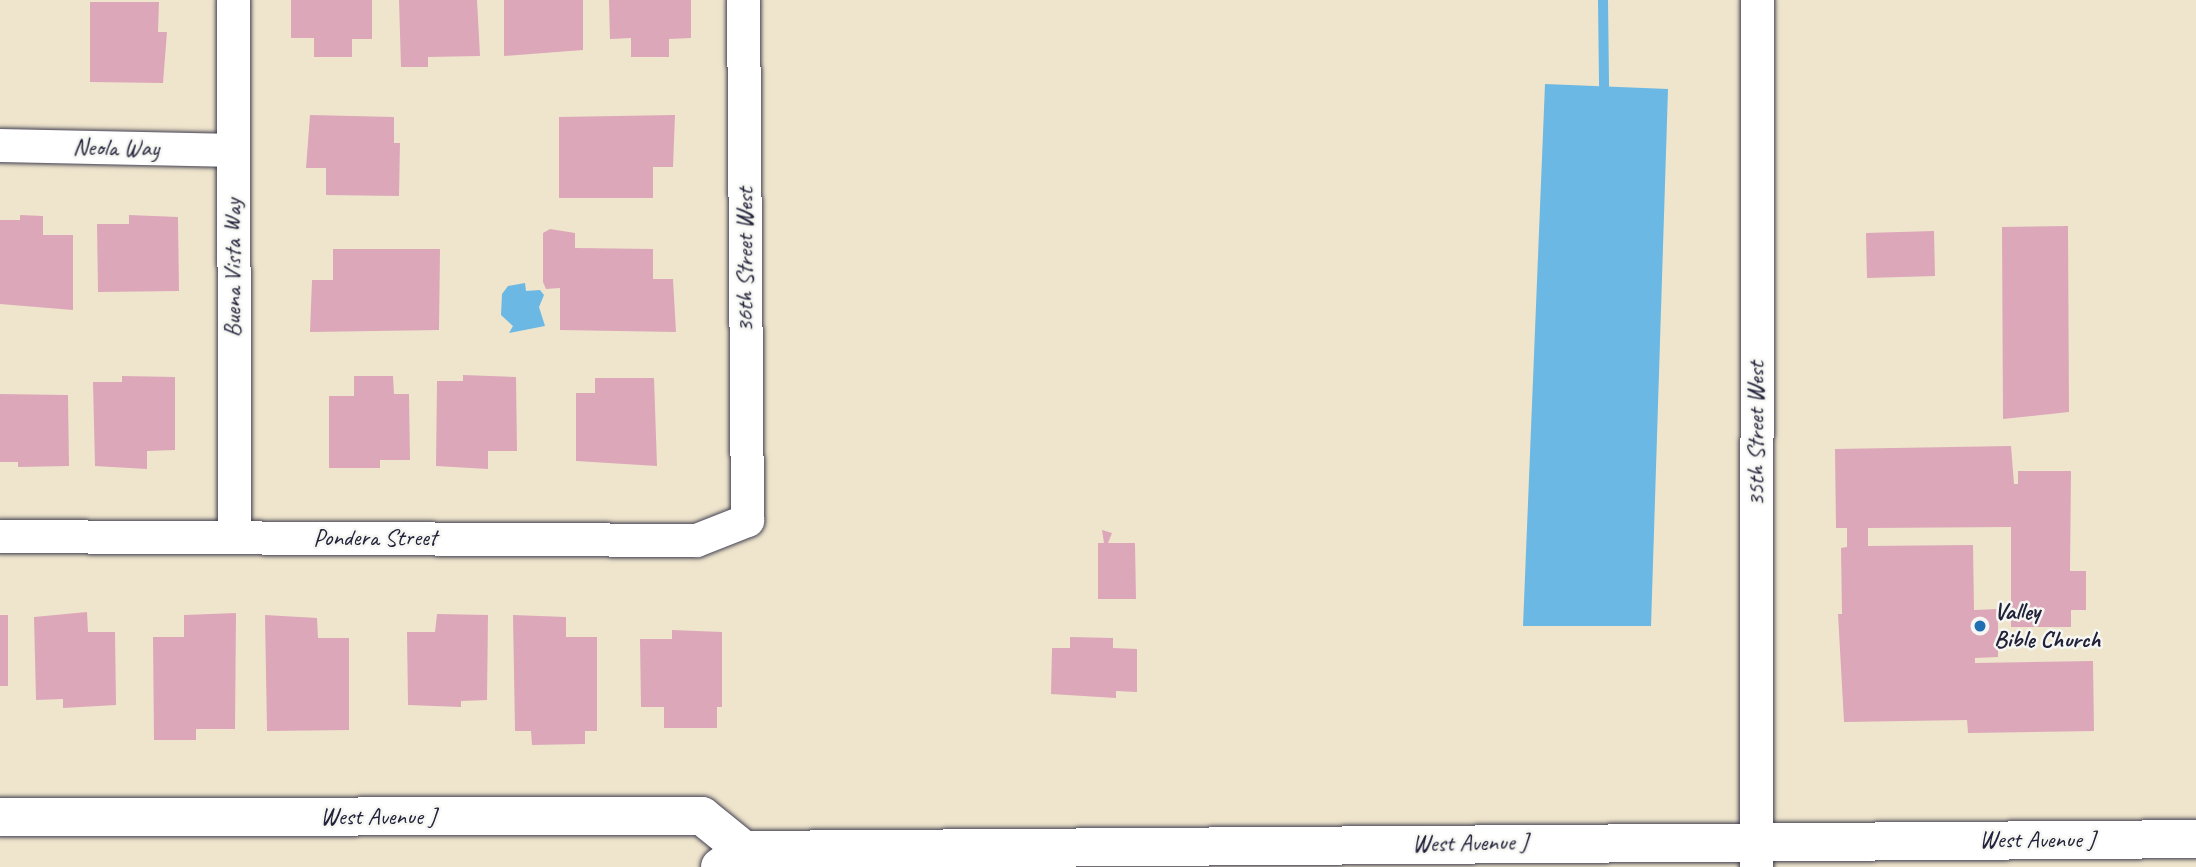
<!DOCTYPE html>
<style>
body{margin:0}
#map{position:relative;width:2196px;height:867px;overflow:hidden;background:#efe5cc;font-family:Caveat,sans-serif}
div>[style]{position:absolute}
.water>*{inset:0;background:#6bb8e4}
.stream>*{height:10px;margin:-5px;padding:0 5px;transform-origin:5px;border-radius:5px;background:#6bb8e4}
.building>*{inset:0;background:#dca7b9}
.roads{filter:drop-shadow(0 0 2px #413f51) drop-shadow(0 0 2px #413f51)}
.minor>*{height:33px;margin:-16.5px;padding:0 16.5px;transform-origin:16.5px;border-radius:16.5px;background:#fff}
.major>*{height:38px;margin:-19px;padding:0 19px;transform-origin:19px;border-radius:19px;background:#fff}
.dots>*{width:19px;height:19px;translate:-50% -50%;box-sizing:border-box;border:4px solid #f6f6f2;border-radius:50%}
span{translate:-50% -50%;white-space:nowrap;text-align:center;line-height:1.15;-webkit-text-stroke:5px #f6f6f2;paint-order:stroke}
.street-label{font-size:24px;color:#22223b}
.poi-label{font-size:24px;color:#22223b;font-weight:700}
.left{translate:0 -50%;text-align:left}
</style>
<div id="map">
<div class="water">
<div style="clip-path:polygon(1545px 84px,1668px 89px,1651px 626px,1523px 626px)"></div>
<div style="clip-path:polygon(525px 283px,526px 291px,540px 290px,544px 295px,539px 307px,545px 326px,509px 333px,513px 326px,501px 315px,502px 294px,508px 286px)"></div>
</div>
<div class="stream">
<div style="left:1603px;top:0;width:86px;rotate:89.3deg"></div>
</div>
<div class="building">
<div style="clip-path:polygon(291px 0,372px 0,372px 39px,352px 39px,352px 57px,314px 57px,314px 38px,291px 38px)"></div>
<div style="clip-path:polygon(399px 0,477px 0,480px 56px,428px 57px,428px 67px,401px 67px)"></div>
<div style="clip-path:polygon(504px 0,583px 0,583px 50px,504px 56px)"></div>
<div style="clip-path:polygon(609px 0,691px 0,691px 38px,669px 39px,669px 57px,631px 57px,631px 38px,610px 39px)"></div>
<div style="clip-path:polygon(90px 2px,159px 2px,158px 32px,167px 32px,163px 83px,90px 82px)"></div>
<div style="clip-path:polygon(310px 115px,394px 117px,394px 143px,400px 143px,399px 196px,326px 195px,326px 168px,306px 168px)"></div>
<div style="clip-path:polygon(675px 115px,673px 167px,653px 167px,653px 198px,559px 198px,559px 117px)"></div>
<div style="clip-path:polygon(20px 215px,43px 216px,43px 235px,73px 235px,73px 310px,0 304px,0 220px,20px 220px)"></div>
<div style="clip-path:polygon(129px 215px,178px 217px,179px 291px,98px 292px,97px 224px,129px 224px)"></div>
<div style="clip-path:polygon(2068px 226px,2069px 412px,2003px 419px,2002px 227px)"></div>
<div style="clip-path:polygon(550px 229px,575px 233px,575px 248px,653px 249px,653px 279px,673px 279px,676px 332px,560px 330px,560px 288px,546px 289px,543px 282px,543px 233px)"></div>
<div style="clip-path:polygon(1934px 231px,1935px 276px,1867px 278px,1866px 233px)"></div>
<div style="clip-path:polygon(333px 249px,440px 249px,439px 330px,310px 332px,312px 280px,333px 280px)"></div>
<div style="clip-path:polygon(463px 375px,516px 377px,517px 451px,488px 451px,488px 469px,436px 466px,437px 381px,463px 381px)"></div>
<div style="clip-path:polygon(122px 376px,175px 377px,175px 450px,147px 451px,147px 469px,95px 466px,93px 382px,122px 382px)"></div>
<div style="clip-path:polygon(354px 376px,393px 376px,394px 394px,409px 394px,410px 460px,380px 460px,380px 468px,329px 468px,329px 396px,354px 396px)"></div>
<div style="clip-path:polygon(595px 378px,654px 378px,657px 466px,576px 461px,576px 393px,595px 393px)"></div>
<div style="clip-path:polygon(0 394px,68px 395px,69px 466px,18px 467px,18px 462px,0 462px)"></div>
<div style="clip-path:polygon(2011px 446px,2014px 484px,2018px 484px,2018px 471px,2071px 471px,2070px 571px,2086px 571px,2086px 610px,2071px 610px,2071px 627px,2011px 627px,2011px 527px,1868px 528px,1868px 546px,1973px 545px,1974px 610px,1998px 609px,1998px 657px,1975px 658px,1975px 663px,2093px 661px,2094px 731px,1968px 733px,1967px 720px,1844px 722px,1838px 614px,1842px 614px,1841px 548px,1847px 547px,1847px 528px,1836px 528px,1835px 449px)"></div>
<div style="clip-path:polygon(1102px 530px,1112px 533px,1108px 543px,1135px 543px,1136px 599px,1098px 599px,1098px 543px,1104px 543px)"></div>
<div style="clip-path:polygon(87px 612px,88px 632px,115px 632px,116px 705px,63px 708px,63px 699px,36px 700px,34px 617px)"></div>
<div style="clip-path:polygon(236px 613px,235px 729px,196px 729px,196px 740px,154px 740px,153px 637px,184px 637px,184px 615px)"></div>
<div style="clip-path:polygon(437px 614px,488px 615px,487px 700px,461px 701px,461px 707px,408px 705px,407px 632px,435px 632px)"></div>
<div style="clip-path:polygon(0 615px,8px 615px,8px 686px,0 686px)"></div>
<div style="clip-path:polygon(265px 615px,317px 618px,318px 638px,349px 638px,349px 730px,267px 731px)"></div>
<div style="clip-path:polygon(513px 615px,566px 617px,566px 637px,597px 637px,597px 731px,585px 731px,585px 744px,532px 745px,531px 731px,515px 731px)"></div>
<div style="clip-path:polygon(672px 630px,722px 632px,722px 707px,717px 707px,717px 728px,664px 728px,664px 707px,641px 707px,640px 639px,672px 639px)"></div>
<div style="clip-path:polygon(1070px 637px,1113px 638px,1113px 648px,1137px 649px,1137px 692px,1116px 691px,1116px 698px,1051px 694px,1052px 648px,1070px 648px)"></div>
</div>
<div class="roads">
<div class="minor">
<div style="left:233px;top:0;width:537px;rotate:89.89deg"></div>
<div style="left:0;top:145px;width:232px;rotate:1.2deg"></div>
<div style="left:0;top:536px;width:696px;rotate:0.33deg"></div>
<div style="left:696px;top:540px;width:55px;rotate:-21.4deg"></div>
<div style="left:747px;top:520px;width:520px;rotate:-90.44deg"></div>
<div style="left:1756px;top:867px;width:867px;rotate:-89.93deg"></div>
</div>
<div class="major">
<div style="left:0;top:817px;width:702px;rotate:-0.08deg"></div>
<div style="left:702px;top:816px;width:54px;rotate:39deg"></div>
<div style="left:720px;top:867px;width:29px;rotate:-35deg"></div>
<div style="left:744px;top:850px;width:1452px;rotate:-0.43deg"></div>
</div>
</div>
<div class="dots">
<div style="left:1980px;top:626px;background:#1f6fb2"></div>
</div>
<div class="street-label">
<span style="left:116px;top:148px;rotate:1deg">Neola Way</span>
<span style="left:745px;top:260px;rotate:-90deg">36th Street West</span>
<span style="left:233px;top:268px;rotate:-90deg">Buena Vista Way</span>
<span style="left:1756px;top:434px;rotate:-90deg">35th Street West</span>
<span style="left:375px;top:538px">Pondera Street</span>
<span style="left:378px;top:817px">West Avenue J</span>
<span style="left:2037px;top:840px">West Avenue J</span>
<span style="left:1470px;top:843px;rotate:-1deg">West Avenue J</span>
</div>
<div class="poi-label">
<span class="left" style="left:1994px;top:626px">Valley<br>Bible Church</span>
</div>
</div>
